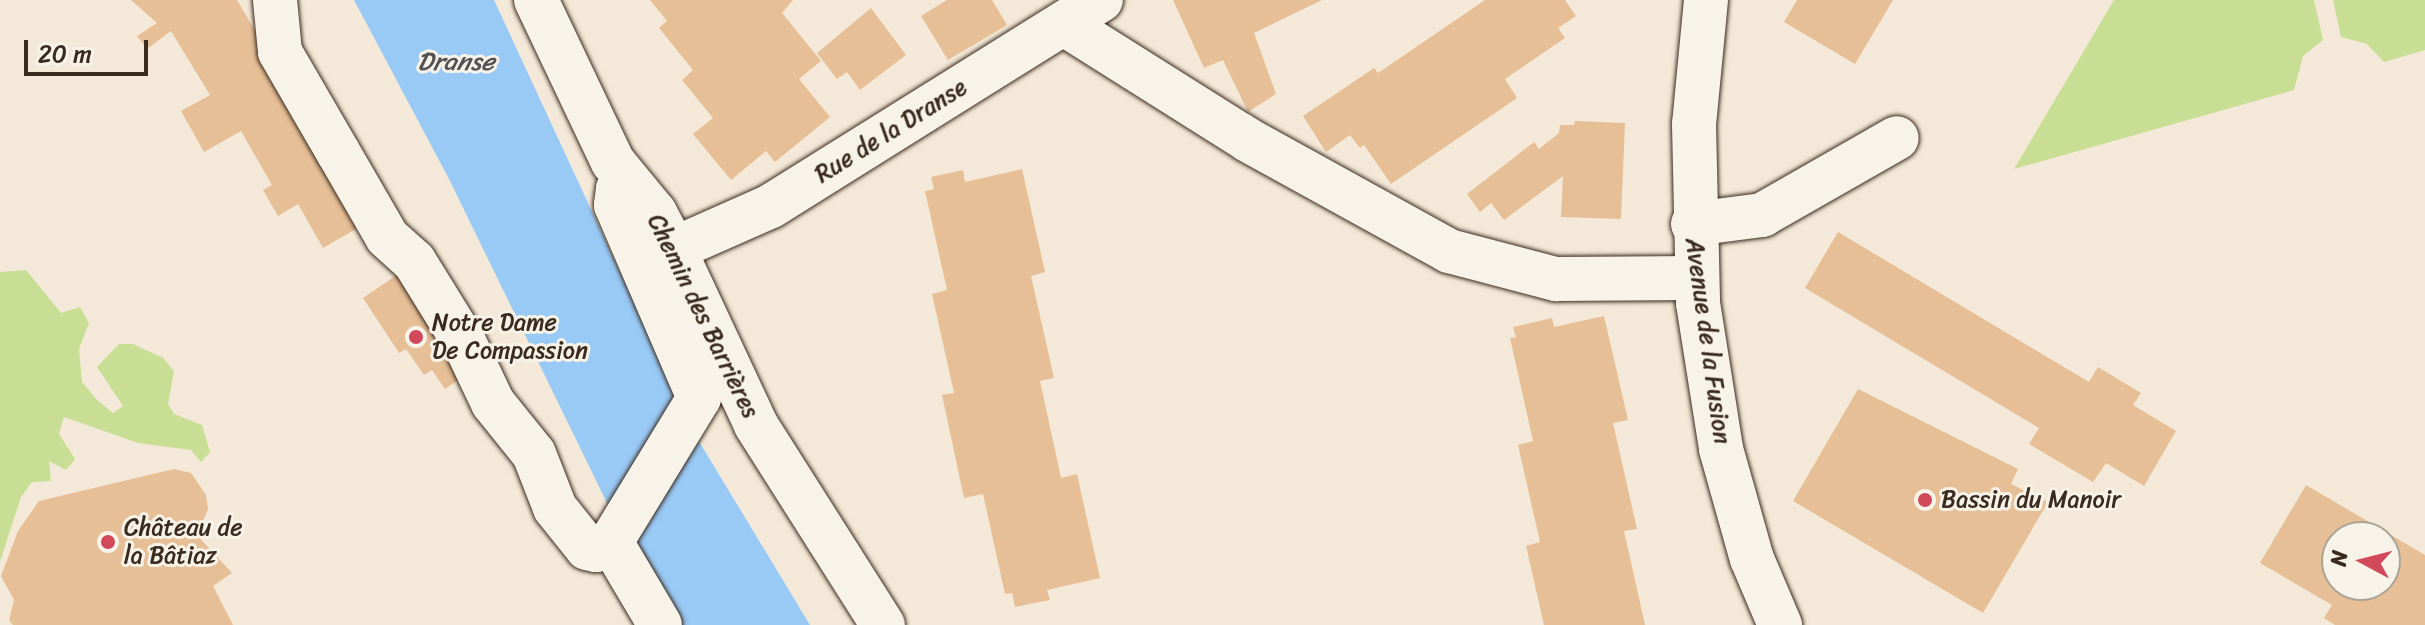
<!DOCTYPE html>
<meta charset="utf-8">
<style>
body{margin:0}
#map{position:relative;width:2425px;height:625px;overflow:hidden;background:#f4e9d8;font-family:Sriracha,sans-serif}
div>[style]{position:absolute}
.green>*{inset:0;background:#c7de94}
.water>*{inset:0;background:#99c9f5}
.building>*{inset:0;background:#e6bf96}
.roads{filter:drop-shadow(0 0 2px #3b2a1e) drop-shadow(0 0 2px #3b2a1e)}
.minor>*{height:44px;margin:-22px;padding:0 22px;transform-origin:22px;border-radius:22px;background:#f7f3e8}
.dots>*{width:22px;height:22px;translate:-50% -50%;box-sizing:border-box;border:4px solid #f7f3e8;border-radius:50%}
span{translate:-50% -50%;white-space:nowrap;text-align:center;line-height:1.15;-webkit-text-stroke:6px #f7f3e8;paint-order:stroke}
.street-label{font-size:24px;color:#3b2a1e}
.poi-label{font-size:24px;color:#3b2a1e}
.left{translate:0 -50%;text-align:left}
.water-label{font-size:26px;color:#525254;font-style:italic}
.north{position:absolute;left:2321px;top:521px;width:80px;height:80px;box-sizing:border-box;background:#f7f3e8;border:2px solid #aca397;border-radius:50%;rotate:277deg;font-size:22px;font-weight:700;line-height:32px;text-align:center;color:#3b2a1e}
.north::after{content:'';display:block;margin:auto;width:28px;height:36px;background:#d1495b;clip-path:polygon(50% 0,100% 100%,50% 72%,0 100%)}
.scale{position:absolute;left:24px;top:40px;width:124px;height:36px;box-sizing:border-box;border:4px solid #3b2a1e;border-top:0;padding-left:10px;font-size:24px;line-height:28px;white-space:nowrap;color:#3b2a1e;-webkit-text-stroke:6px #f7f3e8;paint-order:stroke}
</style>
<div id="map">
<div class="green">
<div style="clip-path:polygon(2114px 0,2314px 0,2323px 40px,2303px 56px,2294px 90px,2014px 169px)"></div>
<div style="clip-path:polygon(2333px 0,2425px 0,2425px 50px,2384px 62px,2367px 44px,2341px 37px)"></div>
<div style="clip-path:polygon(26px 270px,61px 313px,80px 307px,89px 323px,79px 349px,82px 382px,97px 400px,113px 413px,123px 406px,97px 367px,119px 344px,133px 344px,163px 358px,174px 371px,168px 404px,174px 414px,202px 425px,210px 452px,201px 462px,191px 450px,138px 443px,64px 417px,59px 434px,75px 459px,66px 470px,49px 461px,51px 481px,32px 482px,21px 497px,0 562px,0 272px)"></div>
</div>
<div class="water">
<div style="clip-path:polygon(354px 0,494px 0,697px 438px,810px 625px,678px 625px,608px 505px,449px 179px)"></div>
</div>
<div class="building">
<div style="clip-path:polygon(131px 0,237px 0,368px 222px,323px 248px,298px 204px,278px 216px,263px 190px,272px 185px,241px 131px,204px 152px,181px 111px,210px 95px,171px 31px,147px 49px,137px 36px,157px 23px)"></div>
<div style="clip-path:polygon(650px 0,793px 0,782px 13px,821px 61px,799px 79px,830px 117px,775px 162px,766px 151px,731px 180px,693px 134px,713px 118px,682px 80px,693px 70px,659px 28px,667px 21px)"></div>
<div style="clip-path:polygon(947px 0,992px 0,1007px 25px,948px 60px,921px 16px)"></div>
<div style="clip-path:polygon(1173px 0,1322px 0,1254px 33px,1276px 94px,1248px 112px,1223px 60px,1204px 68px)"></div>
<div style="clip-path:polygon(1485px 0,1565px 0,1576px 16px,1558px 28px,1565px 38px,1505px 79px,1517px 98px,1391px 184px,1364px 145px,1360px 148px,1350px 135px,1326px 152px,1303px 116px,1374px 68px,1378px 73px)"></div>
<div style="clip-path:polygon(1797px 0,1893px 0,1855px 64px,1784px 22px)"></div>
<div style="clip-path:polygon(871px 8px,906px 55px,860px 90px,847px 72px,837px 79px,817px 53px)"></div>
<div style="clip-path:polygon(1575px 121px,1625px 123px,1621px 219px,1561px 217px,1563px 176px,1504px 220px,1491px 203px,1480px 212px,1467px 194px,1534px 142px,1539px 149px,1559px 133px,1560px 125px,1574px 125px)"></div>
<div style="clip-path:polygon(1022px 169px,1045px 272px,1031px 276px,1054px 378px,1040px 381px,1061px 478px,1077px 474px,1100px 578px,1047px 590px,1050px 600px,1015px 607px,1012px 593px,1005px 594px,983px 494px,964px 498px,942px 395px,954px 393px,932px 294px,947px 290px,925px 191px,934px 189px,931px 177px,963px 170px,965px 182px)"></div>
<div style="clip-path:polygon(1838px 232px,2089px 382px,2098px 367px,2141px 393px,2133px 405px,2176px 431px,2144px 486px,2106px 463px,2093px 482px,2029px 444px,2039px 428px,1805px 288px)"></div>
<div style="clip-path:polygon(404px 270px,468px 373px,445px 389px,432px 370px,424px 375px,406px 349px,399px 353px,363px 298px)"></div>
<div style="clip-path:polygon(1604px 316px,1628px 420px,1613px 423px,1637px 529px,1624px 531px,1645px 625px,1544px 625px,1526px 546px,1540px 542px,1518px 445px,1533px 441px,1510px 338px,1516px 337px,1513px 327px,1552px 318px,1554px 327px)"></div>
<div style="clip-path:polygon(1858px 389px,2018px 469px,2011px 484px,2048px 502px,1983px 613px,1793px 501px)"></div>
<div style="clip-path:polygon(174px 469px,191px 473px,206px 495px,208px 509px,197px 535px,232px 573px,213px 586px,233px 625px,13px 625px,9px 620px,14px 600px,1px 576px,18px 531px,39px 501px)"></div>
<div style="clip-path:polygon(evenodd,2306px 485px,2425px 555px,2425px 625px,2335px 625px,2324px 618px,2332px 605px,2260px 563px,2306px 485px,2337px 537px,2385px 537px,2385px 585px,2337px 585px,2337px 537px)"></div>
</div>
<div class="roads">
<div class="minor">
<div style="left:275px;top:0;width:52px;rotate:84.5deg"></div>
<div style="left:280px;top:52px;width:116px;rotate:59.9deg"></div>
<div style="left:338px;top:152px;width:98px;rotate:60deg"></div>
<div style="left:387px;top:237px;width:36px;rotate:42deg"></div>
<div style="left:414px;top:261px;width:95px;rotate:58.3deg"></div>
<div style="left:464px;top:342px;width:68px;rotate:64.6deg"></div>
<div style="left:493px;top:403px;width:65px;rotate:51.2deg"></div>
<div style="left:534px;top:454px;width:58px;rotate:68.7deg"></div>
<div style="left:555px;top:508px;width:51px;rotate:51.3deg"></div>
<div style="left:587px;top:548px;width:9px;rotate:13deg"></div>
<div style="left:596px;top:550px;width:17px;rotate:-28deg"></div>
<div style="left:611px;top:542px;width:169px;rotate:-58.6deg"></div>
<div style="left:699px;top:398px;width:210px;rotate:-113.3deg"></div>
<div style="left:616px;top:205px;width:16px;rotate:-83deg"></div>
<div style="left:618px;top:189px;width:12px;rotate:-42deg"></div>
<div style="left:536px;top:0;width:179px;rotate:64.6deg"></div>
<div style="left:613px;top:162px;width:66px;rotate:50.5deg"></div>
<div style="left:655px;top:213px;width:41px;rotate:62.2deg"></div>
<div style="left:674px;top:249px;width:194px;rotate:65deg"></div>
<div style="left:756px;top:425px;width:237px;rotate:57.6deg"></div>
<div style="left:1706px;top:0;width:125px;rotate:95.5deg"></div>
<div style="left:1694px;top:124px;width:179px;rotate:88.7deg"></div>
<div style="left:1698px;top:303px;width:148px;rotate:81deg"></div>
<div style="left:1721px;top:449px;width:114px;rotate:74.3deg"></div>
<div style="left:1752px;top:559px;width:72px;rotate:67deg"></div>
<div style="left:1064px;top:24px;width:218px;rotate:32.2deg"></div>
<div style="left:1248px;top:140px;width:230px;rotate:28.9deg"></div>
<div style="left:1449px;top:251px;width:111px;rotate:14.7deg"></div>
<div style="left:1556px;top:279px;width:140px;rotate:-0.4deg"></div>
<div style="left:1693px;top:224px;width:70px;rotate:-7.4deg"></div>
<div style="left:1762px;top:215px;width:155px;rotate:-29.7deg"></div>
<div style="left:674px;top:249px;width:106px;rotate:-23.9deg"></div>
<div style="left:771px;top:206px;width:389px;rotate:-32deg"></div>
<div style="left:611px;top:542px;width:96px;rotate:59.4deg"></div>
</div>
</div>
<div class="dots">
<div style="left:416px;top:337px;background:#d1495b"></div>
<div style="left:1925px;top:500px;background:#d1495b"></div>
<div style="left:108px;top:542px;background:#d1495b"></div>
</div>
<div class="street-label">
<span style="left:891px;top:131px;rotate:-32deg">Rue de la Dranse</span>
<span style="left:703px;top:316px;rotate:64deg">Chemin des Barrières</span>
<span style="left:1708px;top:341px;rotate:82deg">Avenue de la Fusion</span>
</div>
<div class="poi-label">
<span class="left" style="left:432px;top:337px">Notre Dame<br>De Compassion</span>
<span class="left" style="left:1941px;top:500px">Bassin du Manoir</span>
<span class="left" style="left:124px;top:542px">Château de<br>la Bâtiaz</span>
</div>
<div class="water-label">
<span style="left:456px;top:62px">Dranse</span>
</div>
<div class="north">N</div>
<div class="scale">20 m</div>
</div>
